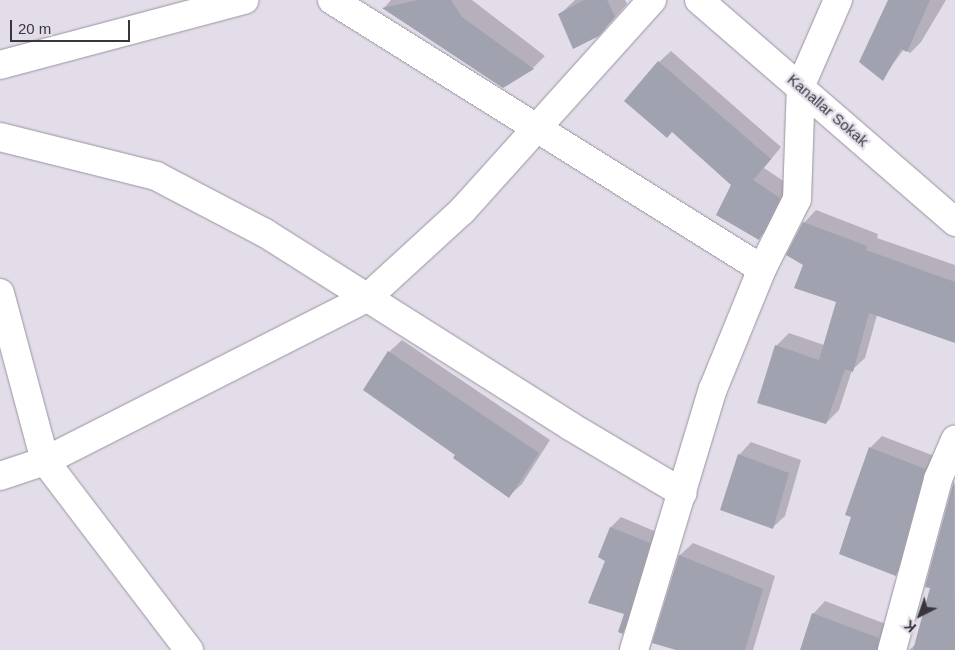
<!DOCTYPE html>
<style>
body{margin:0}
#map{position:relative;width:955px;height:650px;overflow:hidden;background:#e3ddea;font-family:Arial,sans-serif}
div>[style]{position:absolute}
.shadow>*{inset:0;background:#0003}
.building>*{inset:0;background:#a1a2af}
.roads{filter:drop-shadow(0 0 1px #99939f) drop-shadow(0 0 1px #99939f)}
.minor>*{height:28px;margin:-14px;padding:0 14px;transform-origin:14px;border-radius:14px;background:#fff}
.tertiary>*{height:28px;margin:-14px;padding:0 14px;transform-origin:14px;border-radius:14px;background:#fff}
span{translate:-50% -50%;white-space:nowrap;text-align:center;line-height:1.15;-webkit-text-stroke:4.5px #e3ddea;paint-order:stroke}
.street-label{font-size:15px;color:#39363b}
.north{position:absolute;left:895px;top:590px;width:50px;height:50px;-webkit-text-stroke:4px #e3ddea;paint-order:stroke;rotate:221deg;font-size:14px;font-weight:700;line-height:20px;text-align:center;color:#39363b}
.north::after{content:'';display:block;margin:auto;width:18px;height:22px;background:#39363b;clip-path:polygon(50% 0,100% 100%,50% 72%,0 100%)}
.scale{position:absolute;left:10px;top:20px;width:120px;height:22px;box-sizing:border-box;border:2px solid #39363b;border-top:0;padding-left:6px;font-size:15px;line-height:18px;white-space:nowrap;color:#39363b;-webkit-text-stroke:4px #e3ddea;paint-order:stroke}
</style>
<div id="map">
<div class="shadow">
<div style="clip-path:polygon(391px 0,472px 0,545px 56px,533px 68px,503px 86px,384px 8px)"></div>
<div style="clip-path:polygon(575px 0,625px 0,627px 4px,611px 22px,560px 14px)"></div>
<div style="clip-path:polygon(888px 0,946px 0,921px 42px,910px 53px,904px 49px,882px 79px)"></div>
<div style="clip-path:polygon(671px 51px,781px 147px,764px 168px,791px 186px,770px 227px,759px 238px,733px 184px,659px 62px)"></div>
<div style="clip-path:polygon(816px 210px,878px 234px,877px 238px,955px 265px,955px 342px,877px 315px,865px 358px,852px 370px,839px 410px,826px 423px,776px 346px,789px 333px,824px 345px,837px 301px,804px 264px,804px 223px)"></div>
<div style="clip-path:polygon(402px 340px,550px 440px,522px 484px,509px 496px,457px 454px,389px 352px)"></div>
<div style="clip-path:polygon(882px 436px,937px 457px,908px 562px,896px 574px,852px 516px,870px 448px)"></div>
<div style="clip-path:polygon(751px 442px,801px 460px,785px 516px,772px 528px,739px 455px)"></div>
<div style="clip-path:polygon(955px 482px,955px 650px,909px 650px,916px 644px,931px 588px)"></div>
<div style="clip-path:polygon(621px 517px,659px 533px,632px 622px,622px 632px,625px 613px,606px 561px,600px 557px,611px 527px)"></div>
<div style="clip-path:polygon(693px 543px,775px 576px,753px 650px,680px 650px,654px 642px,680px 555px)"></div>
<div style="clip-path:polygon(825px 601px,891px 626px,897px 650px,801px 650px,813px 614px)"></div>
</div>
<div class="building">
<div style="clip-path:polygon(419px 0,451px 0,462px 17px,534px 69px,503px 88px,382px 8px)"></div>
<div style="clip-path:polygon(584px 0,607px 0,615px 17px,599px 36px,573px 49px,558px 14px)"></div>
<div style="clip-path:polygon(888px 0,930px 0,907px 52px,901px 49px,883px 81px,859px 62px)"></div>
<div style="clip-path:polygon(658px 61px,771px 159px,753px 180px,780px 198px,759px 240px,716px 215px,731px 185px,672px 132px,667px 138px,624px 101px)"></div>
<div style="clip-path:polygon(803px 222px,867px 246px,866px 250px,955px 282px,955px 343px,869px 313px,853px 372px,819px 360px,836px 302px,794px 288px,803px 265px,786px 255px)"></div>
<div style="clip-path:polygon(775px 345px,845px 369px,826px 424px,757px 403px)"></div>
<div style="clip-path:polygon(388px 351px,539px 453px,509px 498px,453px 458px,455px 455px,363px 390px)"></div>
<div style="clip-path:polygon(869px 447px,925px 469px,896px 576px,839px 554px,851px 517px,845px 515px)"></div>
<div style="clip-path:polygon(738px 454px,789px 473px,773px 529px,720px 510px)"></div>
<div style="clip-path:polygon(954px 480px,955px 650px,913px 650px,930px 588px,925px 587px)"></div>
<div style="clip-path:polygon(610px 527px,650px 543px,623px 634px,618px 632px,624px 614px,588px 603px,605px 561px,598px 557px)"></div>
<div style="clip-path:polygon(679px 555px,763px 589px,745px 650px,676px 650px,652px 643px)"></div>
<div style="clip-path:polygon(812px 613px,879px 638px,877px 650px,800px 650px)"></div>
</div>
<div class="roads">
<div class="minor">
<div style="left:332px;top:0;width:507px;rotate:32.03deg"></div>
<div style="left:0;top:65px;width:253px;rotate:-14.9deg"></div>
<div style="left:0;top:137px;width:161px;rotate:14deg"></div>
<div style="left:156px;top:176px;width:123px;rotate:27.6deg"></div>
<div style="left:265px;top:233px;width:361px;rotate:32.3deg"></div>
<div style="left:570px;top:426px;width:131px;rotate:30.7deg"></div>
<div style="left:0;top:476px;width:47px;rotate:-18.4deg"></div>
<div style="left:45px;top:461px;width:362px;rotate:-26.9deg"></div>
<div style="left:368px;top:297px;width:127px;rotate:-42.5deg"></div>
<div style="left:462px;top:211px;width:284px;rotate:-48deg"></div>
<div style="left:634px;top:650px;width:273px;rotate:-73.2deg"></div>
<div style="left:713px;top:389px;width:130px;rotate:-67.8deg"></div>
<div style="left:762px;top:269px;width:78px;rotate:-63.4deg"></div>
<div style="left:797px;top:199px;width:114px;rotate:-88deg"></div>
<div style="left:892px;top:650px;width:177px;rotate:-74.9deg"></div>
<div style="left:938px;top:479px;width:43px;rotate:-66.4deg"></div>
</div>
<div class="tertiary">
<div style="left:699px;top:0;width:339px;rotate:40.9deg"></div>
<div style="left:801px;top:85px;width:93px;rotate:-66.5deg"></div>
<div style="left:0;top:293px;width:174px;rotate:75deg"></div>
<div style="left:45px;top:461px;width:238px;rotate:52.7deg"></div>
</div>
</div>
<div class="street-label">
<span style="left:828px;top:110px;rotate:41deg">Kanallar Sokak</span>
</div>
<div class="north">K</div>
<div class="scale">20 m</div>
</div>
